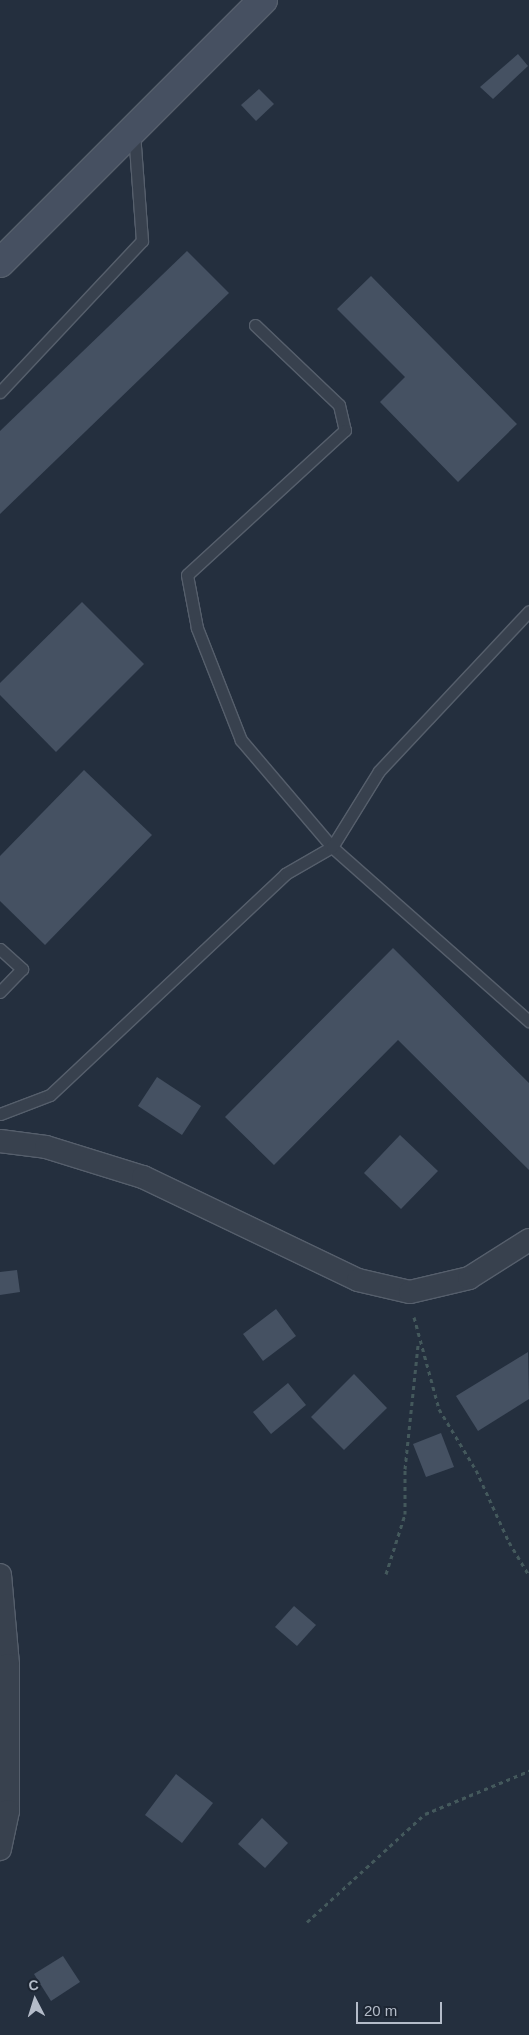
<!DOCTYPE html>
<html>
<head>
<meta charset="utf-8">
<style>
	body { margin:0 }
	#map { position:relative; width:529px; height:2035px; overflow:hidden; background:#242f3e; font-family:Arial,sans-serif }
	div>[style] { position:absolute }
	.building>* { inset:0; background:#455162 }
	.path>* { height:3px; margin-top:-1.5px; transform-origin:0; background:repeating-linear-gradient(90deg,#44595c 0 4px,transparent 0 8px) }
	.roads { filter:drop-shadow(1px 0 #565f6c) drop-shadow(-1px 0 #565f6c) drop-shadow(0 1px #565f6c) drop-shadow(0 -1px #565f6c) }
	.service>* { height:11px; margin:-5.5px; padding:0 5.5px; transform-origin:5.5px; border-radius:5.5px; background:#38414e }
	.minor>* { height:22px; margin:-11px; padding:0 11px; transform-origin:11px; border-radius:11px; background:#38414e }
	.secondary>* { height:28px; margin:-14px; padding:0 14px; transform-origin:14px; border-radius:14px; background:#465061 }
	span { translate:-50% -50%; white-space:nowrap; text-align:center; line-height:1.15; -webkit-text-stroke:4px #1d2633; paint-order:stroke }
	.north { position:absolute; left:10px; top:1975px; width:50px; height:50px; -webkit-text-stroke:4px #1d2633; paint-order:stroke; rotate:355deg; font-size:14px; font-weight:700; line-height:20px; text-align:center; color:#b4bcc9 }
	.north::after { content:''; display:block; margin:auto; width:18px; height:22px; background:#b4bcc9; clip-path:polygon(50% 0,100% 100%,50% 72%,0 100%) }
	.scale { position:absolute; left:356px; top:2002px; width:86px; height:22px; box-sizing:border-box; border:2px solid #b4bcc9; border-top:0; padding-left:6px; font-size:15px; line-height:18px; white-space:nowrap; color:#b4bcc9; -webkit-text-stroke:4px #1d2633; paint-order:stroke }
</style>
</head>
<body>
<div id="map">
	<div class="building">
		<i style="clip-path:polygon(518px 54px,528px 66px,493px 99px,480px 87px)"></i>
		<i style="clip-path:polygon(259px 89px,274px 104px,256px 121px,241px 105px)"></i>
		<i style="clip-path:polygon(187px 251px,229px 293px,0 514px,0 431px)"></i>
		<i style="clip-path:polygon(371px 276px,517px 424px,458px 482px,380px 402px,405px 377px,337px 309px)"></i>
		<i style="clip-path:polygon(82px 602px,144px 664px,56px 752px,0 695px,0 683px)"></i>
		<i style="clip-path:polygon(84px 770px,152px 835px,45px 945px,0 901px,0 856px)"></i>
		<i style="clip-path:polygon(393px 948px,529px 1083px,529px 1170px,398px 1040px,274px 1165px,225px 1117px)"></i>
		<i style="clip-path:polygon(157px 1077px,201px 1106px,182px 1135px,138px 1106px)"></i>
		<i style="clip-path:polygon(400px 1135px,438px 1171px,401px 1209px,364px 1173px)"></i>
		<i style="clip-path:polygon(17px 1270px,20px 1292px,0 1295px,0 1272px)"></i>
		<i style="clip-path:polygon(276px 1309px,296px 1336px,263px 1361px,243px 1334px)"></i>
		<i style="clip-path:polygon(528px 1352px,529px 1399px,478px 1431px,456px 1396px)"></i>
		<i style="clip-path:polygon(354px 1374px,387px 1408px,344px 1450px,311px 1417px)"></i>
		<i style="clip-path:polygon(288px 1383px,306px 1405px,271px 1434px,253px 1412px)"></i>
		<i style="clip-path:polygon(441px 1433px,454px 1467px,426px 1477px,413px 1444px)"></i>
		<i style="clip-path:polygon(294px 1606px,316px 1625px,297px 1646px,275px 1627px)"></i>
		<i style="clip-path:polygon(176px 1774px,213px 1803px,182px 1843px,145px 1815px)"></i>
		<i style="clip-path:polygon(262px 1818px,288px 1843px,265px 1868px,238px 1844px)"></i>
		<i style="clip-path:polygon(63px 1956px,80px 1982px,51px 2001px,34px 1974px)"></i>
	</div>
	<div class="path">
		<i style="left:414px;top:1317px;width:95px;rotate:74.8deg"></i>
		<i style="left:439px;top:1409px;width:71px;rotate:58.8deg"></i>
		<i style="left:476px;top:1470px;width:79px;rotate:65.4deg"></i>
		<i style="left:509px;top:1542px;width:39px;rotate:59deg"></i>
		<i style="left:386px;top:1574px;width:63px;rotate:-72.4deg"></i>
		<i style="left:405px;top:1514px;width:45px;rotate:-90deg"></i>
		<i style="left:405px;top:1469px;width:125px;rotate:-84deg"></i>
		<i style="left:307px;top:1922px;width:160px;rotate:-42.5deg"></i>
		<i style="left:425px;top:1814px;width:113px;rotate:-22.5deg"></i>
	</div>
	<div class="roads">
		<div class="service">
			<i style="left:255px;top:325px;width:116px;rotate:43.6deg"></i>
			<i style="left:339px;top:405px;width:26px;rotate:77deg"></i>
			<i style="left:345px;top:430px;width:214px;rotate:137.5deg"></i>
			<i style="left:187px;top:575px;width:54px;rotate:79.3deg"></i>
			<i style="left:197px;top:628px;width:120px;rotate:68.6deg"></i>
			<i style="left:241px;top:740px;width:140px;rotate:49.6deg"></i>
			<i style="left:332px;top:847px;width:263px;rotate:41.5deg"></i>
			<i style="left:0;top:392px;width:207px;rotate:-46.8deg"></i>
			<i style="left:142px;top:241px;width:108px;rotate:-94.2deg"></i>
			<i style="left:0;top:949px;width:30px;rotate:42deg"></i>
			<i style="left:22px;top:969px;width:32px;rotate:134deg"></i>
			<i style="left:0;top:1114px;width:53px;rotate:-20.8deg"></i>
			<i style="left:50px;top:1095px;width:323px;rotate:-43.2deg"></i>
			<i style="left:285px;top:874px;width:54px;rotate:-29.9deg"></i>
			<i style="left:332px;top:847px;width:89px;rotate:-58.3deg"></i>
			<i style="left:379px;top:771px;width:219px;rotate:-46.8deg"></i>
		</div>
		<div class="minor">
			<i style="left:0;top:1141px;width:46px;rotate:7.4deg"></i>
			<i style="left:46px;top:1147px;width:102px;rotate:17.2deg"></i>
			<i style="left:143px;top:1177px;width:238px;rotate:25.6deg"></i>
			<i style="left:358px;top:1280px;width:53px;rotate:13deg"></i>
			<i style="left:410px;top:1292px;width:61px;rotate:-13.3deg"></i>
			<i style="left:469px;top:1278px;width:71px;rotate:-32.3deg"></i>
			<i style="left:0;top:1575px;width:90px;rotate:84.9deg"></i>
			<i style="left:8px;top:1665px;width:146px;rotate:90deg"></i>
			<i style="left:8px;top:1811px;width:39px;rotate:102deg"></i>
		</div>
		<div class="secondary">
			<i style="left:0;top:263px;width:372px;rotate:-45deg"></i>
		</div>
	</div>
	<div class="north">С</div>
	<div class="scale">20 m</div>
</div>
</body>
</html>
